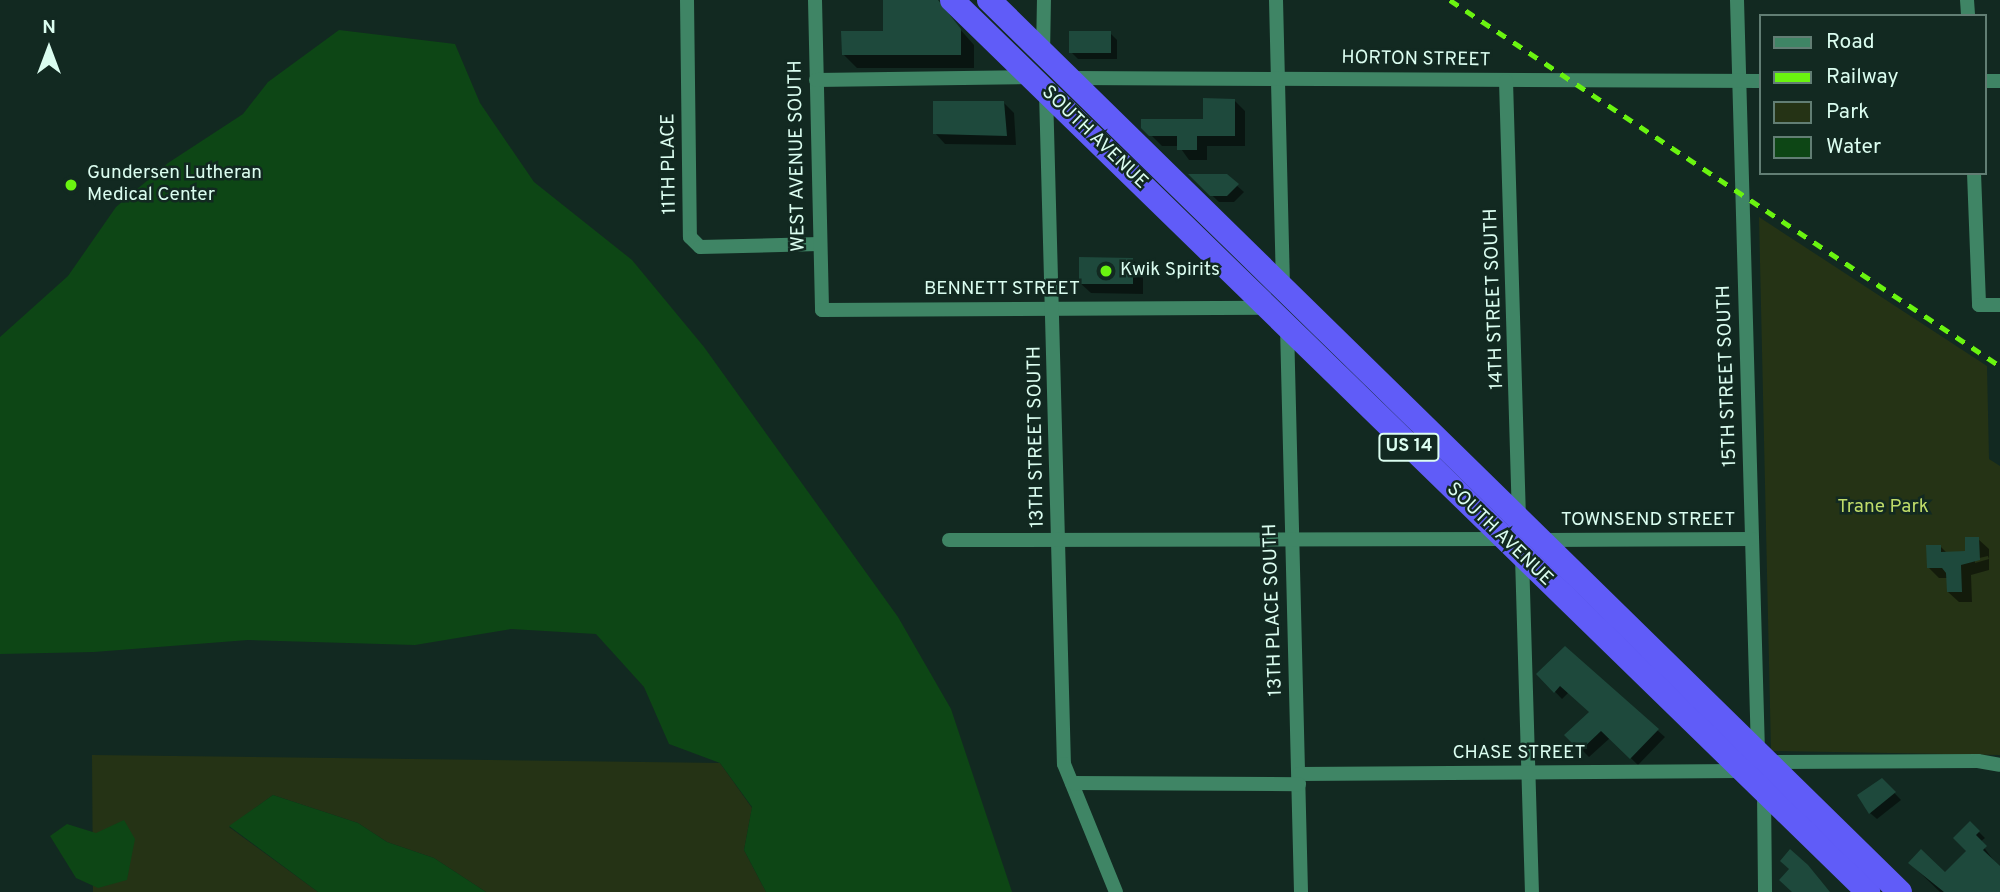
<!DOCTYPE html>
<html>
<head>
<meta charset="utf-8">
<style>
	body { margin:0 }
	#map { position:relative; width:2000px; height:892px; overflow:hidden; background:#122921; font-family:Overpass,sans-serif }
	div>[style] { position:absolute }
	.green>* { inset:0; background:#253315 }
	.water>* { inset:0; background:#0d4615 }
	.shadow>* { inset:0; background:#0007 }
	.building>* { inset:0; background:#1e493c }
	.street>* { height:14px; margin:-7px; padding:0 7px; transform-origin:7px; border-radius:7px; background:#3f8565 }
	.highway>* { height:24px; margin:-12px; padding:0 12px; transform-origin:12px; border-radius:12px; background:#605cf8 }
	.rail>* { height:4.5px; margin-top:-2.25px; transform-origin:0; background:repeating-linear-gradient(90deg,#6af410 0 10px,transparent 0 19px) }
	.dots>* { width:19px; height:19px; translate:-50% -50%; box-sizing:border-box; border:4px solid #122921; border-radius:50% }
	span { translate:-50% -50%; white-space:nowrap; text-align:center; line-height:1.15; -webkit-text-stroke:5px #122921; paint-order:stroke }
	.shield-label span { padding:2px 5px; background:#122921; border:2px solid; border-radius:5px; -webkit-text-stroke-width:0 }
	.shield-label { font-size:18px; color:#dbfdf0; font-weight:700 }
	.street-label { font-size:19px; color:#dbfdf0 }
	.poi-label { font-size:19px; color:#dbfdf0 }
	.left { translate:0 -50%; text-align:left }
	.park-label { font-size:19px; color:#bedb69 }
	.legend { position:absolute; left:1759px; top:14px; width:228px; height:161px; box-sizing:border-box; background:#122921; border:2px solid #627e74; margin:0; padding:9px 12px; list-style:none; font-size:21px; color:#dbfdf0 }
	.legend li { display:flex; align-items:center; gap:14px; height:35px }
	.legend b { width:35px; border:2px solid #627e74 }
	.north { position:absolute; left:14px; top:14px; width:70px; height:70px; -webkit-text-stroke:5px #122921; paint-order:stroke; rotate:0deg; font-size:19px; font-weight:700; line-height:28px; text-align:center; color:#dbfdf0 }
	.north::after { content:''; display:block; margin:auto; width:24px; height:32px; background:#dbfdf0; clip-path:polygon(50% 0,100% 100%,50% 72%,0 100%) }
</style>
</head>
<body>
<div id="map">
	<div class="green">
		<i style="clip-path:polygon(1759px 217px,1987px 366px,1989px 459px,2000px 466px,2000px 755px,1771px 751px)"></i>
		<i style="clip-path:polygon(92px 755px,720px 763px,752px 808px,744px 850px,766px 892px,486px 892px,434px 858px,387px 842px,358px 823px,273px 795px,229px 827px,318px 892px,93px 892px)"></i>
	</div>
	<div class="water">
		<i style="clip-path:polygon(339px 30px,455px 44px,480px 103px,534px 182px,632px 260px,704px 347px,898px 617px,951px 709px,1012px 892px,766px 892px,744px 850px,752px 807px,720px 763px,669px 744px,644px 687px,596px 634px,511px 629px,415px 645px,248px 640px,94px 652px,0 654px,0 337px,68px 276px,116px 207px,168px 163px,243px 114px,268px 82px)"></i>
		<i style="clip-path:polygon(273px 795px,358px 823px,387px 842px,434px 858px,486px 892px,318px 892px,229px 826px)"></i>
		<i style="clip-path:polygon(124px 820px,135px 839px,127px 880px,98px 888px,76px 878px,50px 836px,67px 824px,96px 833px)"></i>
	</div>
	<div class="shadow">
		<i style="clip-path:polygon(885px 0,934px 0,974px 45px,974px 68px,857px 68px,843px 54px,885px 33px)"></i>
		<i style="clip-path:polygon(1110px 33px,1117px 40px,1117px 59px,1078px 59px,1071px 52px)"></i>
		<i style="clip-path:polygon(1234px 100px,1245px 111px,1245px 146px,1207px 146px,1207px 160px,1189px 160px,1179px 146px,1162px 146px,1143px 127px,1204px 121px)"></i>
		<i style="clip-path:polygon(1004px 103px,1014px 113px,1016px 145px,945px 144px,935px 133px)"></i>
		<i style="clip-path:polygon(1192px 176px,1226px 176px,1244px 192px,1234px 202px,1219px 202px)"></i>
		<i style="clip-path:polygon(1133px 260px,1143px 270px,1143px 294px,1091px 293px,1080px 283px)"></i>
		<i style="clip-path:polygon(evenodd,1978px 539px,1989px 549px,1989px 570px,1971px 575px,1972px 602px,1959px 602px,1948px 592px,1948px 578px,1939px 578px,1929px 568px,1940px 546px,1947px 553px,1967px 553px,1978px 539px,1988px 556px,1989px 559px,1975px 563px,1975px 559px,1988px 556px)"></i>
		<i style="clip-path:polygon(1538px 674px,1657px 730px,1665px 737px,1638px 765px,1610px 738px,1589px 757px,1567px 735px,1591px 712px,1569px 692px,1562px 699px)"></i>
		<i style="clip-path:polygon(1882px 780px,1901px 800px,1877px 819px,1870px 813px)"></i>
		<i style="clip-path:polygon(1970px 823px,1985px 838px,1980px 842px,2000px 869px,2000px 892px,1940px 892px,1910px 863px,1945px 874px,1969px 851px)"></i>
	</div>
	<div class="building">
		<i style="clip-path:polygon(883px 0,938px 0,961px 29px,961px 55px,842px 55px,841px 31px,883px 31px)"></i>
		<i style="clip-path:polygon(1069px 31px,1111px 31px,1111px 53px,1069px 53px)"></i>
		<i style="clip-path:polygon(1203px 98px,1235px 99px,1235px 136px,1197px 136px,1197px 150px,1177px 150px,1177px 136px,1149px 136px,1141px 128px,1141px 119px,1203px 119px)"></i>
		<i style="clip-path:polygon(933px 101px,1004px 101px,1007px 136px,933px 134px)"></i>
		<i style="clip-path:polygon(1188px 174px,1227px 174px,1239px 184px,1227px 196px,1210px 196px)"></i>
		<i style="clip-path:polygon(1079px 257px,1133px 258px,1133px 284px,1079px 284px)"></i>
		<i style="clip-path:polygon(1965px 537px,1979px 537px,1980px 560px,1961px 565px,1962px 592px,1947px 592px,1946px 573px,1942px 568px,1927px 568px,1926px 545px,1941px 545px,1941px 552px,1965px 551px)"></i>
		<i style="clip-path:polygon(1565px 646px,1659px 729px,1630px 759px,1601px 731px,1580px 751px,1564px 735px,1589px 712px,1560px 686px,1554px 693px,1536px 674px)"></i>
		<i style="clip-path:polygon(1882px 778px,1896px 792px,1869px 814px,1857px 795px)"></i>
		<i style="clip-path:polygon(1970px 821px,1980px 831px,1976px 835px,1987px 846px,1983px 850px,2000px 866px,2000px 892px,1944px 892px,1908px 863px,1921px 849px,1945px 872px,1966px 851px,1953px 838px)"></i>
		<i style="clip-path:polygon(1790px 849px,1808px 865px,1830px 892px,1792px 892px,1779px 880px,1789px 869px,1780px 861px)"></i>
	</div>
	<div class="street">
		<i style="left:687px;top:0;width:237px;rotate:89.3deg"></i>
		<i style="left:690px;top:237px;width:14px;rotate:45deg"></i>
		<i style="left:700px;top:247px;width:119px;rotate:-1.4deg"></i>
		<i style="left:815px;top:0;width:310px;rotate:88.7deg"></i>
		<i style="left:822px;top:310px;width:445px;rotate:-0.3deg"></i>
		<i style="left:1276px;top:0;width:289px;rotate:88.6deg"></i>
		<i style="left:1737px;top:0;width:752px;rotate:88.4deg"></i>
		<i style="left:1967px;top:0;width:16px;rotate:86deg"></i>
		<i style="left:1043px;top:55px;width:55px;rotate:-89deg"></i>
		<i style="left:1071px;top:78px;width:689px;rotate:0.25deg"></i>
		<i style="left:816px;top:80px;width:215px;rotate:-0.8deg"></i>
		<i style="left:1506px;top:81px;width:436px;rotate:88.3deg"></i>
		<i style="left:1984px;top:81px;width:16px"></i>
		<i style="left:1046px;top:92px;width:672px;rotate:88.47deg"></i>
		<i style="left:1064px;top:764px;width:138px;rotate:67.9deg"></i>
		<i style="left:1974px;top:173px;width:132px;rotate:87.8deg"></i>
		<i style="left:1979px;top:305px;width:21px"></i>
		<i style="left:1287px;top:327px;width:565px;rotate:88.58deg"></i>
		<i style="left:949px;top:540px;width:554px;rotate:-0.1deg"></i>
		<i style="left:1544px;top:540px;width:208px;rotate:-0.3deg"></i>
		<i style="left:1522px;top:557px;width:335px;rotate:88.3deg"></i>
		<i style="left:1769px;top:762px;width:209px;rotate:-0.3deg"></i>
		<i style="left:1978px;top:761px;width:22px;rotate:10deg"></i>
		<i style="left:1299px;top:774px;width:441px;rotate:-0.4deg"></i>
		<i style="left:1072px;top:783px;width:227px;rotate:0.3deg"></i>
		<i style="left:1764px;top:793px;width:99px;rotate:89.4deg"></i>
	</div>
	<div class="highway">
		<i style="left:952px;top:0;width:1279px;rotate:44.24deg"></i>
		<i style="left:989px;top:0;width:1275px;rotate:44.4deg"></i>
	</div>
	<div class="rail">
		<i style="left:1450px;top:0;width:661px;rotate:33.64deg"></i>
	</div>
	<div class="dots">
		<i style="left:71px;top:185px;background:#6af410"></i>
		<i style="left:1106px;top:271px;background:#6af410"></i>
	</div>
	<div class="shield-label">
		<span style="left:1409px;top:447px">US 14</span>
	</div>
	<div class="street-label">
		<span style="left:1416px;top:60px;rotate:1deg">HORTON STREET</span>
		<span style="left:1094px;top:138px;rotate:44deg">SOUTH AVENUE</span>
		<span style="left:798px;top:156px;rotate:-91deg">WEST AVENUE SOUTH</span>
		<span style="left:670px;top:164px;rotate:-91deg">11TH PLACE</span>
		<span style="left:1002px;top:290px">BENNETT STREET</span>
		<span style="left:1495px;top:299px;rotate:-92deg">14TH STREET SOUTH</span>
		<span style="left:1728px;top:376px;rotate:-92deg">15TH STREET SOUTH</span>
		<span style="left:1037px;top:437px;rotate:-91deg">13TH STREET SOUTH</span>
		<span style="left:1648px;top:521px">TOWNSEND STREET</span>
		<span style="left:1499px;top:535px;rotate:44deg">SOUTH AVENUE</span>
		<span style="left:1274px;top:610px;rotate:-92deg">13TH PLACE SOUTH</span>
		<span style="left:1519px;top:754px">CHASE STREET</span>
	</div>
	<div class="poi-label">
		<span class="left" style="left:87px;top:185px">Gundersen Lutheran<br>Medical Center</span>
		<span class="left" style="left:1120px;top:271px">Kwik Spirits</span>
	</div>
	<div class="park-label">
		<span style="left:1883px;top:508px">Trane Park</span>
	</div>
	<ul class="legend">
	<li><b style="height:9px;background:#3f8565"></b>Road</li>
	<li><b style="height:9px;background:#6af410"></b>Railway</li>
	<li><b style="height:19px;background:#253315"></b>Park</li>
	<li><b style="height:19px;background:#0d4615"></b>Water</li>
	</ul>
	<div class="north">N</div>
</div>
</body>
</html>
